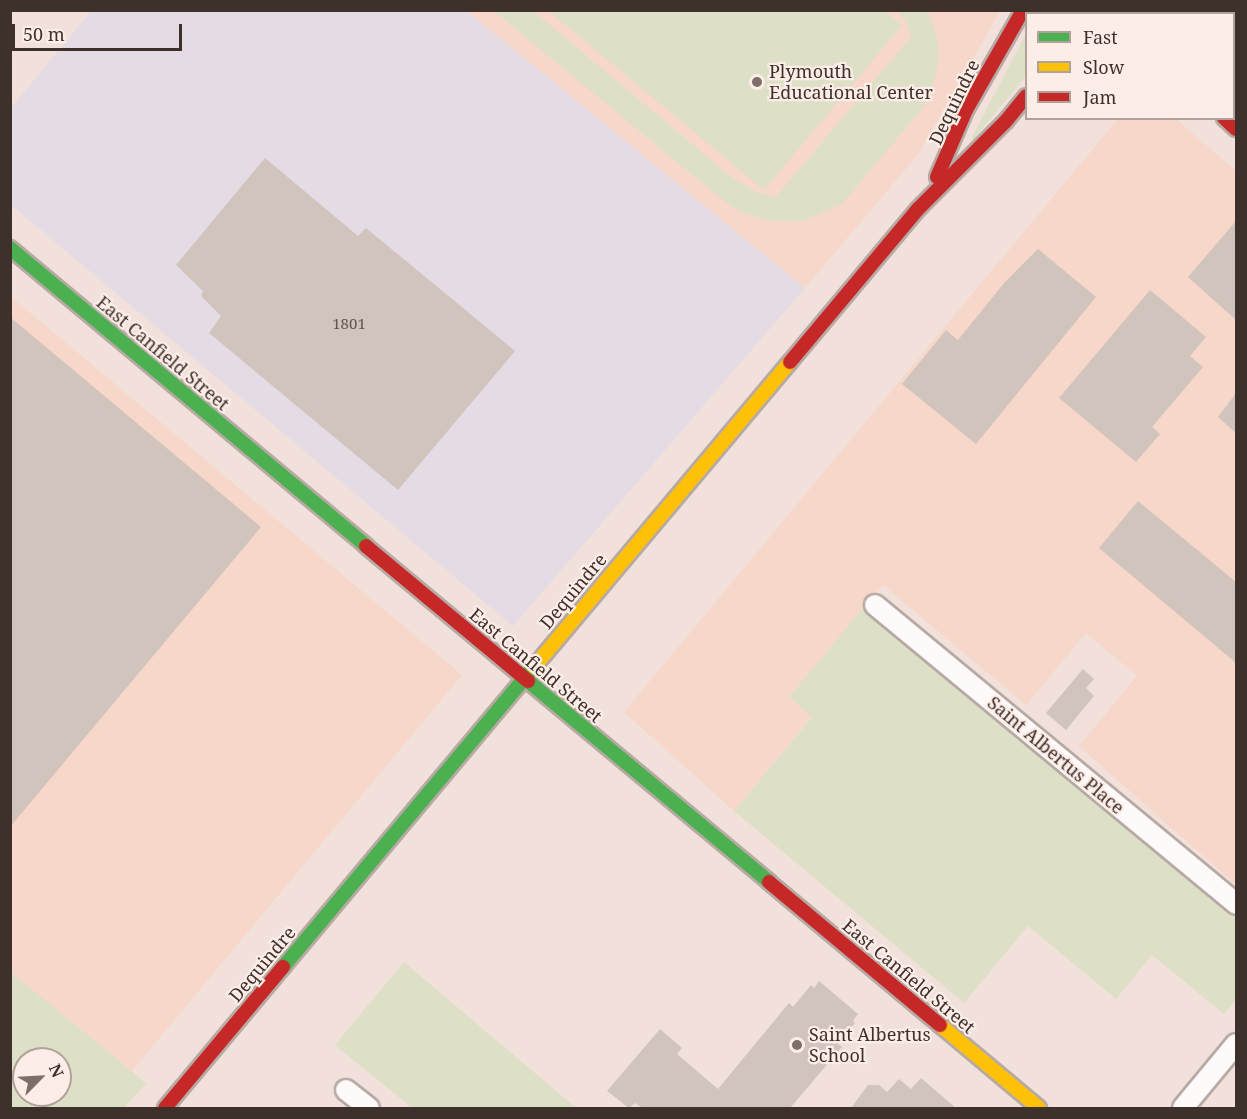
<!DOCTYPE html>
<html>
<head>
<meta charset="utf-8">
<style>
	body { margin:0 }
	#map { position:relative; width:1247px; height:1119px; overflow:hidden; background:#f1e1da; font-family:"Noto Serif",serif }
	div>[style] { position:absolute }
	.commercial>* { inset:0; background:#e5dbe4 }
	.built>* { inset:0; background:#f6d7c9 }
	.green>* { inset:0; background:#dddfc7 }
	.building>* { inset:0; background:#d0c4bc }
	.roads { filter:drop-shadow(2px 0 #b7a9a4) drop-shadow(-2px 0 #b7a9a4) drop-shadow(0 2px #b7a9a4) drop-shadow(0 -2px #b7a9a4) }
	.street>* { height:20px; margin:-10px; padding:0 10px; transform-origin:10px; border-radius:10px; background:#fdfaf9 }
	.fast>* { height:14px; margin:-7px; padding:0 7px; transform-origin:7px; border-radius:7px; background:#4caf50 }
	.slow>* { height:14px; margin:-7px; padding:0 7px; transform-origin:7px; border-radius:7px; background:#ffc107 }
	.jam>* { height:14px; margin:-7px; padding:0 7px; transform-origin:7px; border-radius:7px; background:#c62828 }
	.dots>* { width:16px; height:16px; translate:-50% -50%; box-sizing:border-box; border:3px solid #fdede7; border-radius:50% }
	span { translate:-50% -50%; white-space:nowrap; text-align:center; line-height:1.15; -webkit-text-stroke:4.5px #fdede7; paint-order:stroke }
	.number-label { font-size:15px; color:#62554e }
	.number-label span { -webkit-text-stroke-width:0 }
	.poi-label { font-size:18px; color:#3e302a }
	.left { translate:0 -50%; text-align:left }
	.street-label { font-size:18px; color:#3e302a }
	.frame { position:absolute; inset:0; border:12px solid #3e302a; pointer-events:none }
	.legend { position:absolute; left:1025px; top:12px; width:210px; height:108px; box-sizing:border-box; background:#fdede7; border:2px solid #b1a19b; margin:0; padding:8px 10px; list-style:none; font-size:18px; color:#3e302a }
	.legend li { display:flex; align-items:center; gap:12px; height:30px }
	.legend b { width:30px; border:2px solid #b1a19b }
	.north { position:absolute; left:12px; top:1047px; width:60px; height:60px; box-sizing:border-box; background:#fdede7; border:2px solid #b1a19b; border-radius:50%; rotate:66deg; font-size:16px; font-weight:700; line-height:24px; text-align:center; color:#3e302a }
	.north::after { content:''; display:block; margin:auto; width:21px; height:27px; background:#7d6e68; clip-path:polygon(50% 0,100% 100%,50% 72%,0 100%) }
	.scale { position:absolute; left:12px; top:24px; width:170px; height:27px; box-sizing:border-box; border:3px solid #3e302a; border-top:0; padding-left:8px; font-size:18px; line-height:21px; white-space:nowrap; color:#3e302a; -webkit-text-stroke:4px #fdede7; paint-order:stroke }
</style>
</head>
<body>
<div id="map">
	<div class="commercial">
		<i style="clip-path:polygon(91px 11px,467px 11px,805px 288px,513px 626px,11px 205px,11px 108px)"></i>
	</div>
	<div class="built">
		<i style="clip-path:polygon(467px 11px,1000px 11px,919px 153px,805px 288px)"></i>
		<i style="clip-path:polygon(1118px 119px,1176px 119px,1236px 171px,1236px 885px,1079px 746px,1137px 676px,1086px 633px,1026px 705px,883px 585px,789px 697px,812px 716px,734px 811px,624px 712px)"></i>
		<i style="clip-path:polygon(evenodd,10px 296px,462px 675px,132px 1071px,146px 1083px,124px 1108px,11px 1108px,10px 296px,24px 1059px,60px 1059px,60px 1095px,24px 1095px,24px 1059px)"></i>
	</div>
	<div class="green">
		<i style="clip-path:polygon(494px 11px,533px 11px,735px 180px,760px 193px,776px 197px,911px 37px,906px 20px,898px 11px,928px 11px,938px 40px,938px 65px,932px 90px,922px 109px,842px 204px,804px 221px,771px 221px,746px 214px,729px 205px)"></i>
		<i style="clip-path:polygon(885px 11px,902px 25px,764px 190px,549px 11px)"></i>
		<i style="clip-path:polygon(1026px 34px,1026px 76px,973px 140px,972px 137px)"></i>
		<i style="clip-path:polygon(863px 608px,1236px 919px,1236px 999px,1224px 1014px,1152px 955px,1116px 999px,1028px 926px,964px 1003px,734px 811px,812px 717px,789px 697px)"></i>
		<i style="clip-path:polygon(404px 962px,576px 1108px,412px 1108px,335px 1045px)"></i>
		<i style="clip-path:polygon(evenodd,11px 972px,146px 1083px,124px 1108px,11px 1108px,11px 972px,24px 1059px,60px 1059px,60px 1095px,24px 1095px,24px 1059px)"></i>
	</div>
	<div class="building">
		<i style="clip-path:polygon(1209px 10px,1236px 10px,1236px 81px,1234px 78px,1234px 14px,1206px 14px)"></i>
		<i style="clip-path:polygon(265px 158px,358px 236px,366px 228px,515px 351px,398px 490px,209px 333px,221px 316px,201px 296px,203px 291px,176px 265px)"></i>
		<i style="clip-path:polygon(1236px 221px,1236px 320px,1188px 277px)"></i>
		<i style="clip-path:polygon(1038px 249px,1096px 297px,976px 444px,902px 384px,946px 330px,958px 340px,1005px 282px)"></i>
		<i style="clip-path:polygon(1150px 290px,1206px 337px,1190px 356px,1203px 367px,1152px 427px,1160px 434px,1136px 462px,1059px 398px)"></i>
		<i style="clip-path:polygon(10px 317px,261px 527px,10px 827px)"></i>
		<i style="clip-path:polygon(1236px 393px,1236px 433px,1218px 417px)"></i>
		<i style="clip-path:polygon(1138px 501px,1236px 582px,1236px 663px,1099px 548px)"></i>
		<i style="clip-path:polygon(1083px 669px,1094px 679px,1086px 688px,1094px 696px,1066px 730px,1046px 713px)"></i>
		<i style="clip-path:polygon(819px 981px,858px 1014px,853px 1021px,855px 1023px,838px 1044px,842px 1047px,790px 1108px,642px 1108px,635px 1103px,629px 1108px,607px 1091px,660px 1029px,682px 1048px,677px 1054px,718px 1089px,789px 1003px,793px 1007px,811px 985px,814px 988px)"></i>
		<i style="clip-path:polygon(921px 1078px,956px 1108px,851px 1108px,868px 1085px,879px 1085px,887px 1092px,899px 1079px,911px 1089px)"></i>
	</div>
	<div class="roads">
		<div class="street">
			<i style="left:875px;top:605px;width:469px;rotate:39.6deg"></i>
			<i style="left:346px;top:1090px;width:29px;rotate:38deg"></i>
			<i style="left:1183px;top:1108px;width:83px;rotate:-50.4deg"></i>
		</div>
		<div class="fast">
			<i style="left:1094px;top:14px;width:4px;rotate:-63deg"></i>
			<i style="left:10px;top:248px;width:464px;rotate:39.9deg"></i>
			<i style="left:528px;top:681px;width:314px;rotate:39.8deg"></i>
			<i style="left:283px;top:967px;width:391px;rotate:-50.1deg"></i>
		</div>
		<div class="slow">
			<i style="left:1116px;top:10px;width:4px;rotate:63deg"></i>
			<i style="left:534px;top:667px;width:398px;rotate:-50deg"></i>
			<i style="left:940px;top:1025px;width:129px;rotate:40deg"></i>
		</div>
		<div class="jam">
			<i style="left:1224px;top:118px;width:16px;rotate:43deg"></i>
			<i style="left:937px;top:177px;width:73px;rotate:-66.6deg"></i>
			<i style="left:966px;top:110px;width:115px;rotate:-60.3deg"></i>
			<i style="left:790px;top:362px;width:199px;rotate:-50.1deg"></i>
			<i style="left:918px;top:209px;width:124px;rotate:-45deg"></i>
			<i style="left:1006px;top:121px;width:32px;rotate:-51deg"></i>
			<i style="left:366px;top:546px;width:211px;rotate:39.8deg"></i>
			<i style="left:769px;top:882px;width:223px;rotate:39.9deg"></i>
			<i style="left:165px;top:1108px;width:184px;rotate:-50.1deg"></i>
		</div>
	</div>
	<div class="dots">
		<i style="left:757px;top:82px;background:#7d6e68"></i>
		<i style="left:797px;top:1045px;background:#7d6e68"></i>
	</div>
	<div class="number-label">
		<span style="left:349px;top:324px">1801</span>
	</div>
	<div class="poi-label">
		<span class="left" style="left:769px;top:82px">Plymouth<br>Educational Center</span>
		<span class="left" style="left:809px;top:1045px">Saint Albertus<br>School</span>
	</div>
	<div class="street-label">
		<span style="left:954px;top:102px;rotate:-64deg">Dequindre</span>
		<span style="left:163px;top:353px;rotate:40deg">East Canfield Street</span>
		<span style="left:573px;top:591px;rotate:-50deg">Dequindre</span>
		<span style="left:536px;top:665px;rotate:40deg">East Canfield Street</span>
		<span style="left:1056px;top:755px;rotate:40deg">Saint Albertus Place</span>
		<span style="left:262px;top:964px;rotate:-50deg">Dequindre</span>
		<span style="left:909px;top:976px;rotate:40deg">East Canfield Street</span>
	</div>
	<div class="frame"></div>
	<ul class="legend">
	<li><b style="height:8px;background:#4caf50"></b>Fast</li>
	<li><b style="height:8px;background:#ffc107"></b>Slow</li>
	<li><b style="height:8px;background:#c62828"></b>Jam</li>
	</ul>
	<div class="north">N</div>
	<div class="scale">50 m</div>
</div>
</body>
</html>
